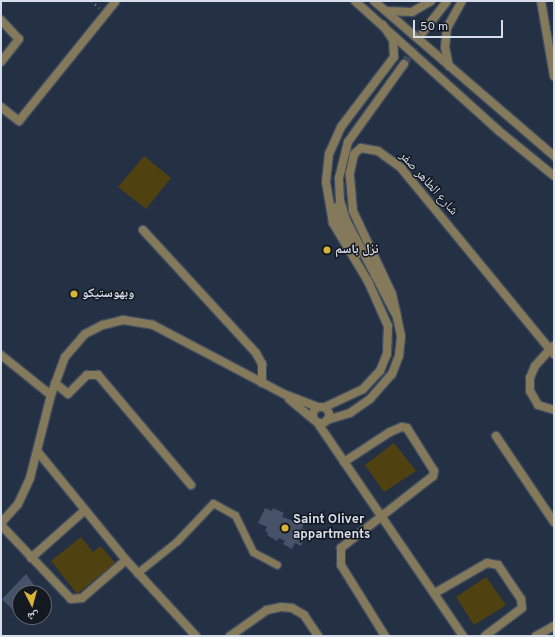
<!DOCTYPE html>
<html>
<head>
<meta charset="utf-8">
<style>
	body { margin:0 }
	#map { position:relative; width:555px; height:637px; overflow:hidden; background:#243144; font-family:Overpass,"Noto Naskh Arabic",sans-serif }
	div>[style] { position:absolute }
	.green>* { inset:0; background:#504111 }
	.building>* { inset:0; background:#455267 }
	.tertiary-tunnel>* { height:8px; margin-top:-4px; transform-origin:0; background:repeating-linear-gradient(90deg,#3f4b5d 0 8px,transparent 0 12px) }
	.path>* { height:2px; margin-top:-1px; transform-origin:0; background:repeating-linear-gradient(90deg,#6e7989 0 2px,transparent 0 5px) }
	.roads { filter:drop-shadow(1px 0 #404d5f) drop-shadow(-1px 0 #404d5f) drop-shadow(0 1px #404d5f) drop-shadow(0 -1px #404d5f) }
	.service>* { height:7px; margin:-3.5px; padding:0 3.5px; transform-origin:3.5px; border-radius:3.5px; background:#84795a }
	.minor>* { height:8px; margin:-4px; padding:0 4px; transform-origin:4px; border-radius:4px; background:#84795a }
	.tertiary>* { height:8px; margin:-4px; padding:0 4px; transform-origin:4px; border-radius:4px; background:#84795a }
	.tertiary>.ring { margin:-4px; padding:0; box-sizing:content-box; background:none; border:8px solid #84795a; border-radius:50% }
	.dots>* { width:11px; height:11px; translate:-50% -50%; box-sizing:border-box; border:2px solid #131821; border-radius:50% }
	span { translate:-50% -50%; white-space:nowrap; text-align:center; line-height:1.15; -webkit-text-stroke:3px #131821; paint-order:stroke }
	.street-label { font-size:13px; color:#d6deeb }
	.poi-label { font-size:13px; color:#d6deeb; font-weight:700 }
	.left { translate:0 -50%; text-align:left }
	.frame { position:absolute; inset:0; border:2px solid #d6deeb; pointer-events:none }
	.north { position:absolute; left:12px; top:585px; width:40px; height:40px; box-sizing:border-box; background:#131821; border:1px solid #616772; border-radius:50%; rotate:174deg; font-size:11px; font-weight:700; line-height:16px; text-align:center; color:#d6deeb }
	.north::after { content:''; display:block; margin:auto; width:14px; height:18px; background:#d9b334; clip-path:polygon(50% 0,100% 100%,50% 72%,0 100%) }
	.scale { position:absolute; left:413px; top:20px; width:90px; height:18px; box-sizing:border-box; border:2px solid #d6deeb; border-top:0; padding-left:5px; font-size:12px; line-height:14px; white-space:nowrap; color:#d6deeb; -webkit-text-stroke:3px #131821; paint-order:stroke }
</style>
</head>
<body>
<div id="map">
	<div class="green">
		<i style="clip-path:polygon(144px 156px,171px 178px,146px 209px,118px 187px)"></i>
		<i style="clip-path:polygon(394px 443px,416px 471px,384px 492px,365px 465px)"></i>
		<i style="clip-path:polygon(81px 537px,93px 552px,101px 546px,115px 563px,77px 594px,51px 561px)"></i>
		<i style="clip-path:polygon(486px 577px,506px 605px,474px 625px,456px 597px)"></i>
	</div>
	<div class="building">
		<i style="clip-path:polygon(265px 508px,272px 511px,273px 508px,284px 513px,282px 517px,304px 524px,302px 528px,308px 531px,301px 546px,295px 543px,292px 549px,283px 544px,285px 541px,279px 538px,277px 541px,267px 535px,268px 533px,265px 531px,267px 527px,258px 523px)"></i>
		<i style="clip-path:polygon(26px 574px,40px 593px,20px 593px,20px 611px,17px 614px,2px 599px)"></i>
	</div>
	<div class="tertiary-tunnel">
		<i style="left:404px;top:64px;width:35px;rotate:-59deg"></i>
	</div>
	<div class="path">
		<i style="left:91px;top:1px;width:11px;rotate:41deg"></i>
	</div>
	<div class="roads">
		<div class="service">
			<i style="left:137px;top:573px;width:51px;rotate:-38.7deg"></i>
			<i style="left:177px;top:541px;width:52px;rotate:-46.5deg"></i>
			<i style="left:213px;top:503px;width:25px;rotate:29deg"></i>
			<i style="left:235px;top:515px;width:41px;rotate:64.1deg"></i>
			<i style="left:253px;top:552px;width:27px;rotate:28deg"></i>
		</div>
		<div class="minor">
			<i style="left:541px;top:1px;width:76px;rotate:80.2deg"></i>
			<i style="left:1px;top:20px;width:26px;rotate:47deg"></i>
			<i style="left:19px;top:39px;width:29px;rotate:128deg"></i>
			<i style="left:449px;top:66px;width:19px;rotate:-102deg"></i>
			<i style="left:445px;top:47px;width:19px;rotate:-84deg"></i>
			<i style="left:447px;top:28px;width:31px;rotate:-61deg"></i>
			<i style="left:1px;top:107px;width:23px;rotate:38deg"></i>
			<i style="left:19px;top:121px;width:153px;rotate:-51.1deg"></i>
			<i style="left:143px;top:230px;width:167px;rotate:47.4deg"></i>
			<i style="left:256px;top:353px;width:13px;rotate:61deg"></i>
			<i style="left:262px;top:364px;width:19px;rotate:90deg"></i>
			<i style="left:397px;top:316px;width:23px;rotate:-103deg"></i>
			<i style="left:392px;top:294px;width:92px;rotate:-115.2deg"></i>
			<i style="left:353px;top:211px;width:38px;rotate:-95deg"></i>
			<i style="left:350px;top:173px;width:19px;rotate:-78deg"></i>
			<i style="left:354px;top:154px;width:9px;rotate:-41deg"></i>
			<i style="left:361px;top:148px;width:17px;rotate:10deg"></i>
			<i style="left:378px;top:151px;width:29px;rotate:36deg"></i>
			<i style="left:401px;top:168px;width:241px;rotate:50.6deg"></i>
			<i style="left:553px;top:346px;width:27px;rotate:132deg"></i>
			<i style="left:535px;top:366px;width:13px;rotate:113deg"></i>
			<i style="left:530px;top:378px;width:13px;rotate:90deg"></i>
			<i style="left:530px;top:391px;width:16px;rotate:60deg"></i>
			<i style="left:538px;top:405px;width:17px;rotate:17deg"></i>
			<i style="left:1px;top:355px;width:64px;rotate:38.7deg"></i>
			<i style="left:55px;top:383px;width:17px;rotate:40deg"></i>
			<i style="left:68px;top:394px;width:27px;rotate:-45deg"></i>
			<i style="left:87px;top:375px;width:11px"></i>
			<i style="left:98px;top:375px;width:144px;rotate:49.8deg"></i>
			<i style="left:317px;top:422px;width:259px;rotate:55.7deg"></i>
			<i style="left:496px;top:436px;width:104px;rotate:56deg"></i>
			<i style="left:344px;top:462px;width:55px;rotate:-33.1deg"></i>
			<i style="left:390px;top:432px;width:13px;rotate:-23deg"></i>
			<i style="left:402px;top:427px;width:5px;rotate:11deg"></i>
			<i style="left:407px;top:428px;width:51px;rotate:57.9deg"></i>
			<i style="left:434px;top:471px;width:5px;rotate:101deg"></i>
			<i style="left:433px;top:476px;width:117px;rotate:142deg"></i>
			<i style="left:341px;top:548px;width:17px;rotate:90deg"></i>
			<i style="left:341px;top:565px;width:84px;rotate:58.2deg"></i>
			<i style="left:1px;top:525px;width:102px;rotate:46.6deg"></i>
			<i style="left:71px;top:599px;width:11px;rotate:-5deg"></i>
			<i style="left:82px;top:598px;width:58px;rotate:-40.8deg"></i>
			<i style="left:126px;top:560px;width:139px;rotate:-129.2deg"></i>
			<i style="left:31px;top:558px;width:72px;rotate:-41.6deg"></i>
			<i style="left:126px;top:560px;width:103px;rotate:47.4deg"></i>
			<i style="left:435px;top:593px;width:60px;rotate:-30deg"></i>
			<i style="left:487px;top:563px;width:11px;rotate:10deg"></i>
			<i style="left:498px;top:565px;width:41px;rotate:55.9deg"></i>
			<i style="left:521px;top:599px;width:9px;rotate:84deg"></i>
			<i style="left:522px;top:608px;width:46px;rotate:142.9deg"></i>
			<i style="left:230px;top:636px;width:45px;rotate:-35.1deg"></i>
			<i style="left:267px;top:610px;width:14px;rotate:-12deg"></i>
			<i style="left:281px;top:607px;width:11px;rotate:5deg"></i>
			<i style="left:292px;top:608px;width:14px;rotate:30deg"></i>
			<i style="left:304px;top:615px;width:25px;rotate:56deg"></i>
			<i style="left:536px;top:636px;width:21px;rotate:-29deg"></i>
		</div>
		<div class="tertiary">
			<i style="left:355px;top:1px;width:194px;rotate:42.1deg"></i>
			<i style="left:499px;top:131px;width:71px;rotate:39.3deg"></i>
			<i style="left:374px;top:1px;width:238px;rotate:40.7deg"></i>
			<i style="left:386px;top:11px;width:26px;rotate:2deg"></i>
			<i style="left:412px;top:12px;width:22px;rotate:-30deg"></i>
			<i style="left:423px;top:32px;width:39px;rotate:-52deg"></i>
			<i style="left:337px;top:207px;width:19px;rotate:78deg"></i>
			<i style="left:341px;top:226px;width:33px;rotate:63deg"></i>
			<i style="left:369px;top:283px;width:70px;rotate:-121deg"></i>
			<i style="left:333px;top:223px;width:42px;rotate:-99.7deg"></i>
			<i style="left:326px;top:182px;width:28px;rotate:-84deg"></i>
			<i style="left:329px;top:154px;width:30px;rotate:-66deg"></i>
			<i style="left:341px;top:127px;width:88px;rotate:-52.9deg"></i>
			<i style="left:394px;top:57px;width:17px;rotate:-93deg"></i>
			<i style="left:393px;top:40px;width:18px;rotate:-124deg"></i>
			<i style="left:289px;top:399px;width:33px;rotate:40deg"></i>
			<i class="ring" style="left:313px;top:407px;width:8px;height:8px"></i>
			<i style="left:325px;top:407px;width:42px;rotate:-25.3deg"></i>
			<i style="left:363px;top:389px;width:25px;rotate:-47deg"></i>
			<i style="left:380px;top:371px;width:18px;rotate:-68deg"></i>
			<i style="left:387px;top:354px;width:28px;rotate:-88deg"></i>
			<i style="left:388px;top:326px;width:51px;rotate:-114.1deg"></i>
			<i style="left:327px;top:420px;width:24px;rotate:-17deg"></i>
			<i style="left:350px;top:413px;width:24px;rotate:-35deg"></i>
			<i style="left:370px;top:399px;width:33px;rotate:-49deg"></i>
			<i style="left:392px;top:374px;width:19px;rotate:-69deg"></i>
			<i style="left:399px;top:356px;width:20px;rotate:-84deg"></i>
			<i style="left:401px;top:336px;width:19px;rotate:-102deg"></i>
			<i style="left:397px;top:317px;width:110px;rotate:-117.7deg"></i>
			<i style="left:346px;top:220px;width:21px;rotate:-107deg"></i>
			<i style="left:340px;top:200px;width:22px;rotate:-93deg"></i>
			<i style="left:339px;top:178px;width:37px;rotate:-76deg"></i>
			<i style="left:348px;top:142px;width:96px;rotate:-54.3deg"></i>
			<i style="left:1px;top:523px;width:25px;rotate:-48deg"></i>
			<i style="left:18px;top:504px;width:29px;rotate:-65deg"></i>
			<i style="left:30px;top:478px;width:86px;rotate:-75.8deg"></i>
			<i style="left:51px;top:395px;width:40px;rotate:-69.8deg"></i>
			<i style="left:65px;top:357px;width:30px;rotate:-49deg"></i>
			<i style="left:85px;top:334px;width:20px;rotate:-27deg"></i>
			<i style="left:103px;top:325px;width:21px;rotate:-14deg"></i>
			<i style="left:123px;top:320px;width:30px;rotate:9deg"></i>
			<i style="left:153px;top:325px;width:148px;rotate:27.8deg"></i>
			<i style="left:284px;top:394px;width:36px;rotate:21deg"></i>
		</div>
	</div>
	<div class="dots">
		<i style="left:327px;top:250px;background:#d9b334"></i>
		<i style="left:74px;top:294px;background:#d9b334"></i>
		<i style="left:285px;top:528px;background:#d9b334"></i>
	</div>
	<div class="street-label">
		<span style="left:428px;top:184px;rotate:48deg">شارع الطاهر صفر</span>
	</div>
	<div class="poi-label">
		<span class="left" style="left:335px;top:250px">نزل باسم</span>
		<span class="left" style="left:82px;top:294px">وبهوستيكو</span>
		<span class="left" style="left:293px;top:528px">Saint Oliver<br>appartments</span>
	</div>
	<div class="frame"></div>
	<div class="north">ش</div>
	<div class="scale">50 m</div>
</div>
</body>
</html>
